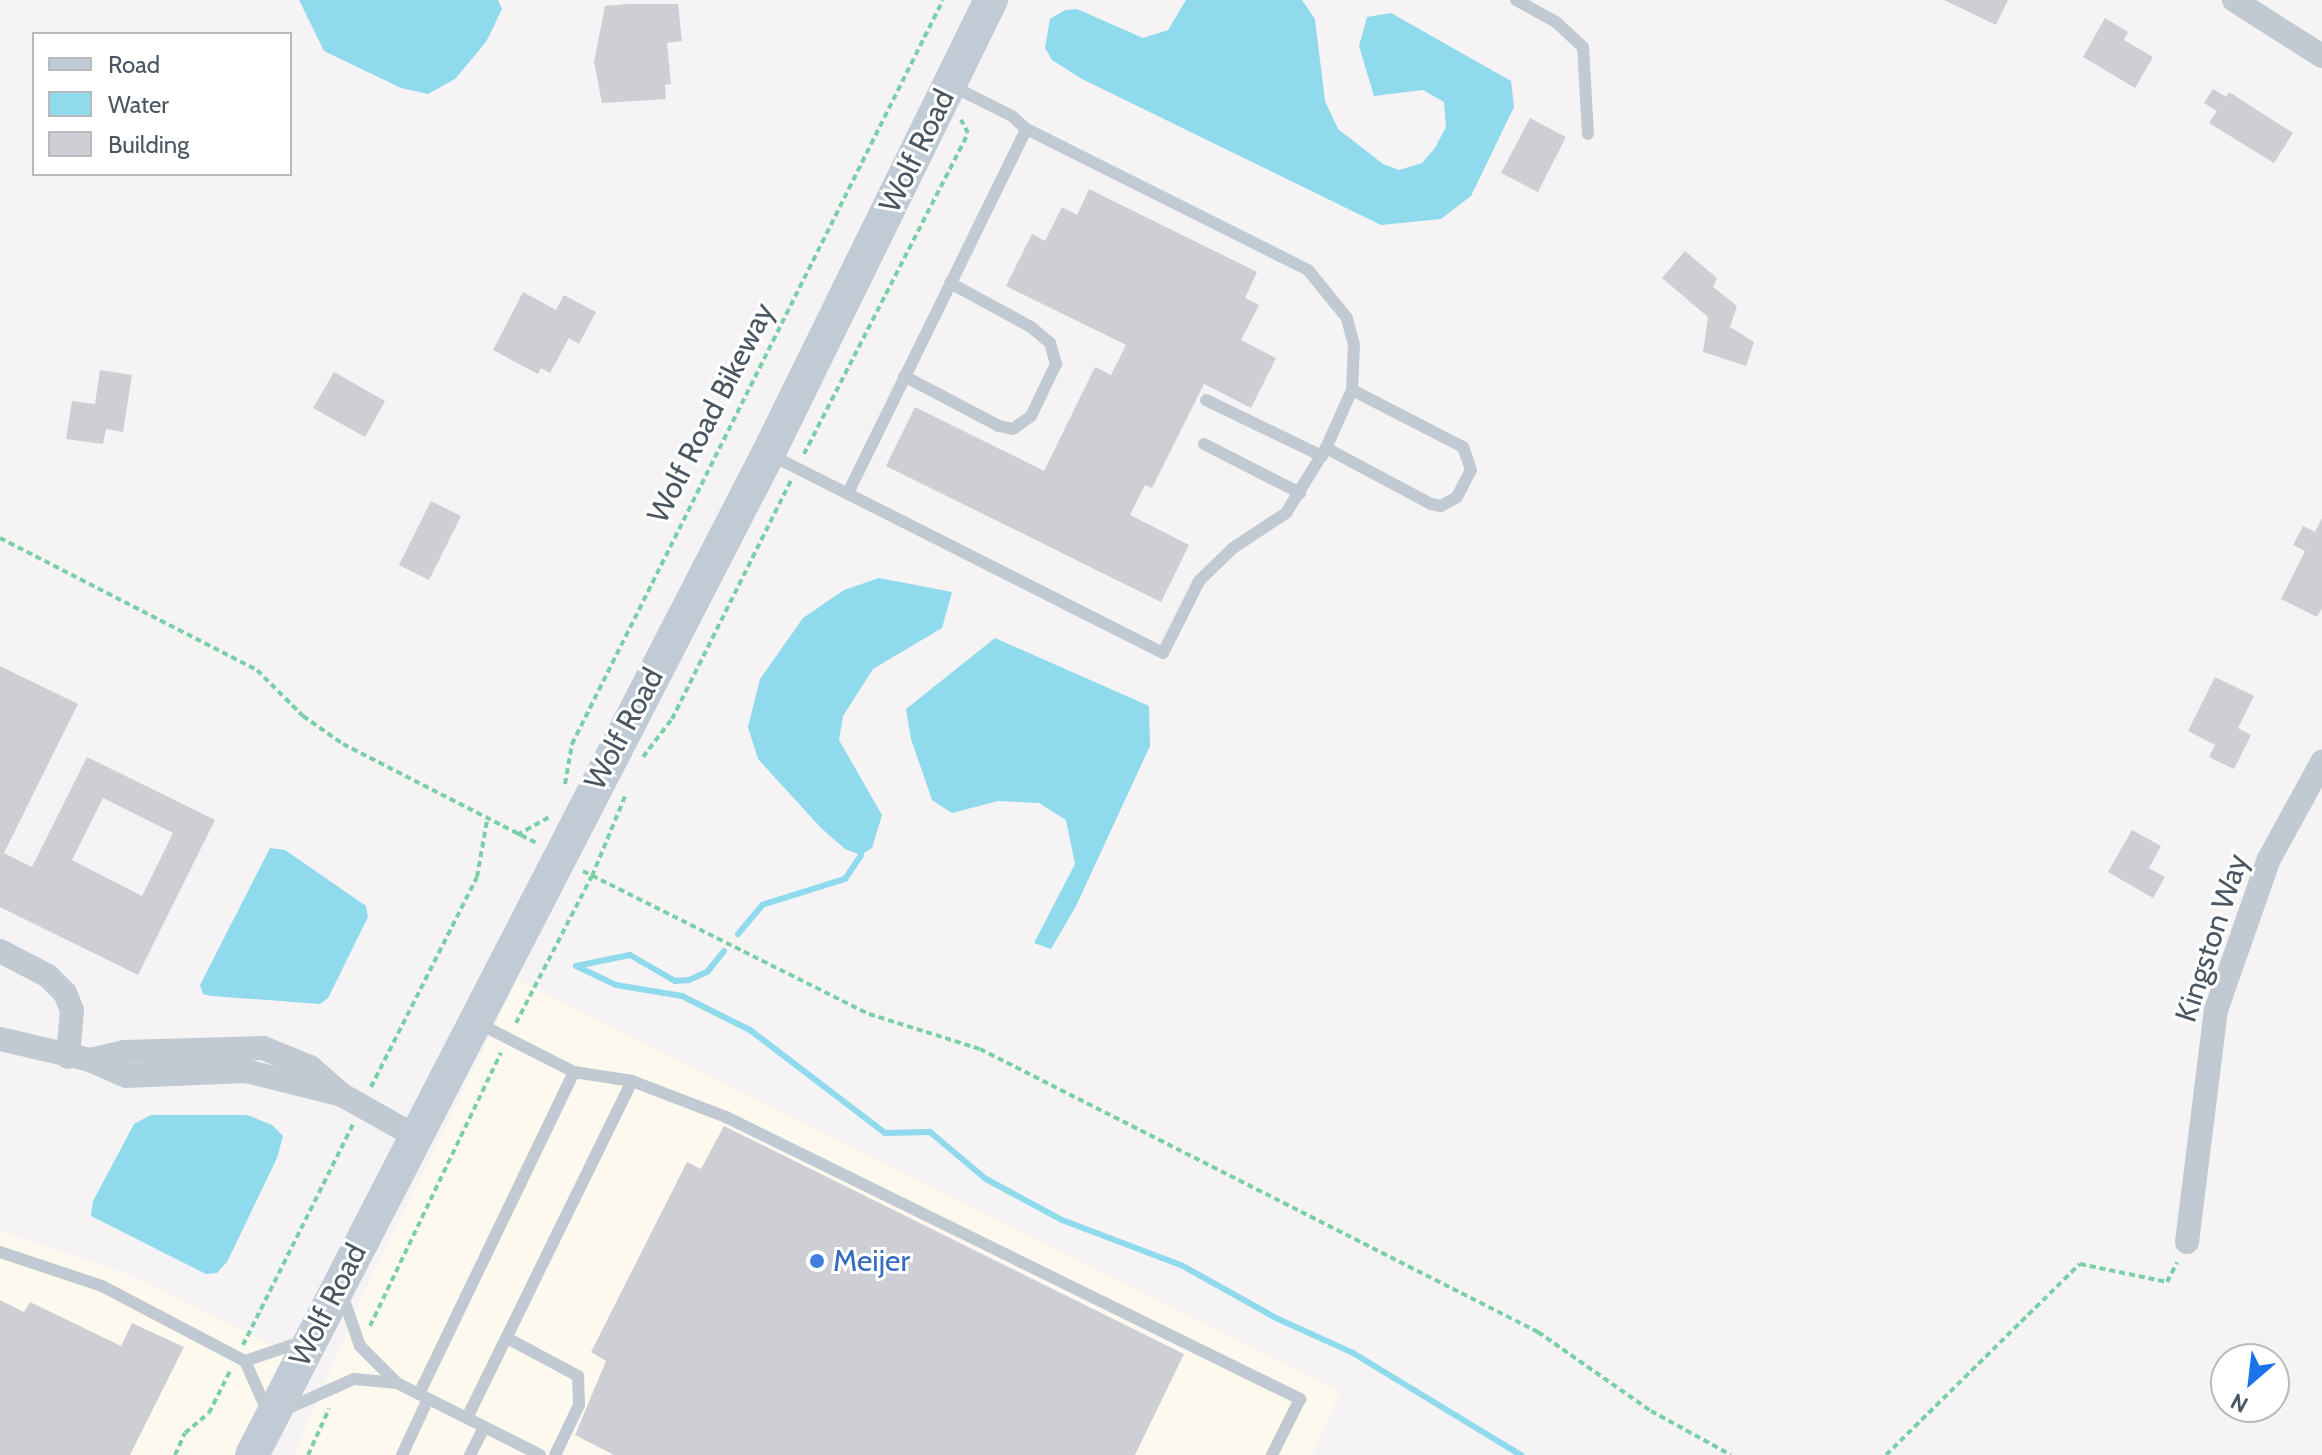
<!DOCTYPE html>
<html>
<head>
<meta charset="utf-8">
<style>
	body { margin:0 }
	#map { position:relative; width:2322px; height:1455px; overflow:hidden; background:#f5f3f3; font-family:Cabin,sans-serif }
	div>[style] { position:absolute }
	.commercial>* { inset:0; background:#fdf9ef }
	.water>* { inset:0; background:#90daee }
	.stream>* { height:6px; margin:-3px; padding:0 3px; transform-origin:3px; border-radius:3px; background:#90daee }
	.building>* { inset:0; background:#cdcfd5 }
	.path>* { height:4px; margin-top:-2px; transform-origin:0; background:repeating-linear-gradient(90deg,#7ad0a6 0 6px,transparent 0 10px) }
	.service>* { height:12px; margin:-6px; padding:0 6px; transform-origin:6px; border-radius:6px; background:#c1cad2 }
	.minor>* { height:24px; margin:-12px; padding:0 12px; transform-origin:12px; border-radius:12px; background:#c1cad2 }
	.secondary>* { height:34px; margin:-17px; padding:0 17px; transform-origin:17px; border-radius:17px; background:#c1cbd6 }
	.dots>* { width:22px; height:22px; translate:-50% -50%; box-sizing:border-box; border:4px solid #fff; border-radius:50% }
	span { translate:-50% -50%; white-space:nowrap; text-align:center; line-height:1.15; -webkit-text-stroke:6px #fff; paint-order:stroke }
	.street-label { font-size:30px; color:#4a5661 }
	.shop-label { font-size:30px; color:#366cbe }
	.left { translate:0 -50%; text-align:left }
	.legend { position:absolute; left:32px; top:32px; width:260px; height:144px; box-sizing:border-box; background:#fff; border:2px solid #b7bbc0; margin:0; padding:10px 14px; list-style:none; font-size:24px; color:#4a5661 }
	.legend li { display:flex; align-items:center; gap:16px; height:40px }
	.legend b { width:40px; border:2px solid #b7bbc0 }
	.north { position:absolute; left:2210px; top:1343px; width:80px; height:80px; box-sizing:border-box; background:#fff; border:2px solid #b7bbc0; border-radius:50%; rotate:208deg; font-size:22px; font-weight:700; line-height:32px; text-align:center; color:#4a5661 }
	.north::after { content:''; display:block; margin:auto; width:28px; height:36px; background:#1a73e8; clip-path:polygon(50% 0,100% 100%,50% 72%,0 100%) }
</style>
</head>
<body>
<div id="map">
	<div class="commercial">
		<i style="clip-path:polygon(517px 980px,1340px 1392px,1312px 1455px,294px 1455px,362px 1297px)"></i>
		<i style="clip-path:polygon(0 1231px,122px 1272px,301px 1359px,252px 1455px,0 1455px)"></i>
	</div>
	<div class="water">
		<i style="clip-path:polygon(299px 0,498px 0,502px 9px,486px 42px,455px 79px,428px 94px,401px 88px,324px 51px)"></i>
		<i style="clip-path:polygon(1186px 0,1302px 0,1315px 19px,1325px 101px,1338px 129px,1383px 164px,1399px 170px,1422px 163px,1435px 148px,1446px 127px,1444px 102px,1423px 90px,1374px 96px,1359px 46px,1367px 17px,1391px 13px,1511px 81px,1514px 107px,1471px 196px,1441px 219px,1381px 225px,1082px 79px,1052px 60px,1045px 48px,1050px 19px,1065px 10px,1077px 9px,1143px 38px,1168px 30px)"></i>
		<i style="clip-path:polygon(879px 578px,952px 592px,942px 628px,873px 669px,843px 716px,839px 740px,882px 815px,872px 848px,861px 855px,845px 849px,821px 828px,758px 759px,748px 727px,760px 679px,803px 618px,844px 590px)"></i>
		<i style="clip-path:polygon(995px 638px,1149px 706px,1150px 746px,1076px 906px,1051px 949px,1034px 943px,1075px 864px,1066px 820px,1039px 803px,998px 801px,952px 813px,932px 800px,911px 739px,906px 709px)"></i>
		<i style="clip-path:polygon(270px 848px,285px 850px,366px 906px,368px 917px,328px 998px,320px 1004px,212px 996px,203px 994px,200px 985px)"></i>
		<i style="clip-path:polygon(151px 1115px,247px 1115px,272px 1125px,283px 1136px,277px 1158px,227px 1262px,217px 1273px,206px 1274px,91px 1216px,93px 1201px,134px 1124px)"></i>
	</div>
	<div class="stream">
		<i style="left:738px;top:934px;width:38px;rotate:-50deg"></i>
		<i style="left:762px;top:905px;width:87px;rotate:-17.4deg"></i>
		<i style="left:845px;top:879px;width:29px;rotate:-56deg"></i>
		<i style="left:576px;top:966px;width:44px;rotate:25.4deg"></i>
		<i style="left:616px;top:985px;width:67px;rotate:9.5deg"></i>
		<i style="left:682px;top:996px;width:76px;rotate:26.6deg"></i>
		<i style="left:750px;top:1030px;width:170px;rotate:37.3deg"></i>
		<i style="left:885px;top:1133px;width:45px;rotate:-1.3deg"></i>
		<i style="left:930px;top:1132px;width:73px;rotate:40deg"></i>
		<i style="left:986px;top:1179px;width:86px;rotate:28.3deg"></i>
		<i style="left:1062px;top:1220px;width:129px;rotate:20.8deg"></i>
		<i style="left:1183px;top:1266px;width:107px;rotate:29.2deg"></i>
		<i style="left:1276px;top:1318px;width:85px;rotate:24.4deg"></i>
		<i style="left:1353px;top:1353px;width:197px;rotate:31.3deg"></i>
		<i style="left:576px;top:966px;width:55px;rotate:-11.5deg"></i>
		<i style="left:630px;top:955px;width:52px;rotate:30deg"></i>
		<i style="left:675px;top:981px;width:14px;rotate:-4deg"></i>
		<i style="left:689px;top:980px;width:20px;rotate:-24deg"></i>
		<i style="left:707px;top:972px;width:27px;rotate:-51deg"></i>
	</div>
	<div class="building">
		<i style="clip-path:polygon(1944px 0,2008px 0,1996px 25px)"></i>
		<i style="clip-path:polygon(628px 4px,678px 4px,682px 41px,667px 43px,671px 84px,665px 85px,666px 99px,602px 103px,594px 62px,605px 6px)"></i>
		<i style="clip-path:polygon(2105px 18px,2128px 32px,2124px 40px,2153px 57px,2135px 88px,2083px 57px)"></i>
		<i style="clip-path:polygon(2213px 89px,2226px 97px,2229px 92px,2293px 133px,2274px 163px,2209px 123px,2217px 111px,2204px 103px)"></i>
		<i style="clip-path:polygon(1530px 118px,1566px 137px,1538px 192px,1501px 173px)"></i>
		<i style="clip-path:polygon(1089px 189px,1257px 272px,1245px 298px,1259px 305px,1241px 340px,1276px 358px,1251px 408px,1204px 384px,1152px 488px,1145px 485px,1130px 515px,1189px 545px,1161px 602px,886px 466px,915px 407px,1044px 471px,1095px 367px,1111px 375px,1126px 345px,1006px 286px,1032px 234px,1045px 241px,1062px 207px,1077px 215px)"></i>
		<i style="clip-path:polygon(1685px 251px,1717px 278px,1713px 287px,1737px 306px,1730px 327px,1754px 342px,1746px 366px,1703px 352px,1708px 317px,1662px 278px)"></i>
		<i style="clip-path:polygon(523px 292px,556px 310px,564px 295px,596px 312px,579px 344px,569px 338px,550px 373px,541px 368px,538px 374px,493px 350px)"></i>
		<i style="clip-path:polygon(100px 370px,132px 375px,123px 432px,106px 429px,103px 444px,66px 439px,72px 401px,95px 404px)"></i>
		<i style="clip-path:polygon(334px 372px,385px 401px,365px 437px,313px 408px)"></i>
		<i style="clip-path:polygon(431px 501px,461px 516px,429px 580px,399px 565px)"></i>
		<i style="clip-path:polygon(2322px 518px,2322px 608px,2317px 617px,2281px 599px,2305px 551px,2293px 545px,2303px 526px,2315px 532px)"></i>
		<i style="clip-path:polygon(evenodd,0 666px,78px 704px,4px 853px,32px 867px,87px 757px,215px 820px,138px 975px,0 907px,0 666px,103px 798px,173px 833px,142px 896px,72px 860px,103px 798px)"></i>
		<i style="clip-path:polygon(2215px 677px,2254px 696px,2238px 728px,2251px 735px,2234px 769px,2209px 757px,2215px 745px,2188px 731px)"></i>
		<i style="clip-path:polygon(2132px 830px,2161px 846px,2149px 868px,2165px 877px,2153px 898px,2108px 872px)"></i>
		<i style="clip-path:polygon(724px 1126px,1184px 1354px,1135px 1455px,614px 1455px,575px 1435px,606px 1361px,591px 1352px,687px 1162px,701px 1169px)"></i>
		<i style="clip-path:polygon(0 1300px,24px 1312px,30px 1302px,121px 1346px,132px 1323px,184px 1347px,130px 1455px,0 1455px)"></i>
	</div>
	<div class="path">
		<i style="left:804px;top:454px;width:360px;rotate:-62.9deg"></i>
		<i style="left:968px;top:133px;width:15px;rotate:-118deg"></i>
		<i style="left:0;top:538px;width:289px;rotate:27.2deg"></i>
		<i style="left:257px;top:670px;width:65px;rotate:45deg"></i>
		<i style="left:303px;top:716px;width:49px;rotate:35deg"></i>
		<i style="left:343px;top:744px;width:219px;rotate:27.1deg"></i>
		<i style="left:643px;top:757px;width:48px;rotate:-52.7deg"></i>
		<i style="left:672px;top:719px;width:267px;rotate:-63.5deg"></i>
		<i style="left:565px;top:784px;width:41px;rotate:-80.1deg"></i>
		<i style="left:572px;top:744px;width:831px;rotate:-63.5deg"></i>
		<i style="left:517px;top:835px;width:38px;rotate:-29deg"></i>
		<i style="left:583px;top:871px;width:320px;rotate:26.6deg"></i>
		<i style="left:869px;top:1014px;width:116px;rotate:17.5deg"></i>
		<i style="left:980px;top:1049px;width:626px;rotate:26.89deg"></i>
		<i style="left:1538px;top:1332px;width:138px;rotate:35deg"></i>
		<i style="left:1651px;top:1411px;width:91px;rotate:28.8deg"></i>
		<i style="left:516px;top:1023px;width:165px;rotate:-62.7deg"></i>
		<i style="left:592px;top:876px;width:89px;rotate:-67.5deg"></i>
		<i style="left:371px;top:1087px;width:235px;rotate:-63.2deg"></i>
		<i style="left:477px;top:877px;width:58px;rotate:-80deg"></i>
		<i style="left:370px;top:1326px;width:303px;rotate:-64.4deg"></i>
		<i style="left:243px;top:1345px;width:247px;rotate:-63.5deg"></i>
		<i style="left:175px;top:1455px;width:24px;rotate:-66deg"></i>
		<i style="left:185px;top:1433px;width:31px;rotate:-40deg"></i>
		<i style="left:209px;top:1413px;width:47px;rotate:-63.4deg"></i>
		<i style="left:308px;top:1455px;width:51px;rotate:-65.5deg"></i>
		<i style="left:1886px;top:1455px;width:272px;rotate:-44.6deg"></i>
		<i style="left:2080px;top:1264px;width:89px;rotate:11.7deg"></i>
		<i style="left:2167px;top:1282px;width:22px;rotate:-63deg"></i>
	</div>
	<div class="service">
		<i style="left:1516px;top:0;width:46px;rotate:28.8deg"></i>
		<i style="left:1556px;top:22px;width:37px;rotate:43deg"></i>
		<i style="left:1583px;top:47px;width:87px;rotate:86.7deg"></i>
		<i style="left:904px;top:376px;width:107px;rotate:27.8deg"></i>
		<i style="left:999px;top:426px;width:14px;rotate:12deg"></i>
		<i style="left:1013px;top:429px;width:22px;rotate:-36deg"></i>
		<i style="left:1031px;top:416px;width:58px;rotate:-64.3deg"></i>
		<i style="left:1056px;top:364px;width:22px;rotate:-106deg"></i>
		<i style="left:1050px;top:343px;width:25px;rotate:-140deg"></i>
		<i style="left:1031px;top:327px;width:92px;rotate:-151.5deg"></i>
		<i style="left:1206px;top:400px;width:129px;rotate:25.8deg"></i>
		<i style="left:1204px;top:444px;width:108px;rotate:27deg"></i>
		<i style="left:1326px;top:448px;width:119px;rotate:28.1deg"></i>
		<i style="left:1431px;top:504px;width:10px;rotate:11deg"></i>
		<i style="left:1441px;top:506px;width:18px;rotate:-29deg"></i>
		<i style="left:1457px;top:497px;width:30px;rotate:-63deg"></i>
		<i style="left:1471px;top:470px;width:24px;rotate:-109deg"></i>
		<i style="left:1463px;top:447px;width:125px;rotate:-152.8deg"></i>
		<i style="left:771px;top:455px;width:439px;rotate:26.8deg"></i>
		<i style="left:1163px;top:653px;width:80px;rotate:-63.4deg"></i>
		<i style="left:1199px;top:581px;width:47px;rotate:-44.1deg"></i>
		<i style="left:1233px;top:548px;width:64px;rotate:-33.4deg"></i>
		<i style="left:1286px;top:513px;width:76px;rotate:-58.4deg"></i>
		<i style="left:1326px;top:448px;width:64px;rotate:-65.9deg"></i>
		<i style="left:1352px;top:390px;width:45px;rotate:-87.5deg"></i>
		<i style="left:1354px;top:345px;width:28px;rotate:-105deg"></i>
		<i style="left:1347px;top:318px;width:62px;rotate:-129.1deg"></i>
		<i style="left:1308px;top:270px;width:315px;rotate:-153.4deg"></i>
		<i style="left:1026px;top:129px;width:19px;rotate:-137deg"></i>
		<i style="left:1012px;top:116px;width:69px;rotate:-153.4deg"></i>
		<i style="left:848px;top:493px;width:405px;rotate:-63.9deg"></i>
		<i style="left:574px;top:1072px;width:59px;rotate:8.8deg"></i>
		<i style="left:632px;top:1081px;width:101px;rotate:21deg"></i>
		<i style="left:726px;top:1117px;width:640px;rotate:26.16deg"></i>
		<i style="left:1300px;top:1399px;width:63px;rotate:116.6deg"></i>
		<i style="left:0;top:1252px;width:108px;rotate:18.4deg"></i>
		<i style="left:102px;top:1286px;width:161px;rotate:27.7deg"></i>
		<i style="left:245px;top:1361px;width:59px;rotate:66deg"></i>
		<i style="left:343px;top:1297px;width:52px;rotate:70.9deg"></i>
		<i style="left:360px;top:1346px;width:52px;rotate:45deg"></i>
		<i style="left:397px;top:1383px;width:160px;rotate:26.7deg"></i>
		<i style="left:507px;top:1338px;width:81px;rotate:28.2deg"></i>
		<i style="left:578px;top:1376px;width:29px;rotate:88deg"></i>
		<i style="left:579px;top:1405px;width:55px;rotate:115.6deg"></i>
		<i style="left:245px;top:1361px;width:62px;rotate:-18.7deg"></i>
		<i style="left:419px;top:1394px;width:357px;rotate:-64.3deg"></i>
		<i style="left:574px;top:1072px;width:108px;rotate:-153deg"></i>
		<i style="left:284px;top:1410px;width:77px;rotate:-23.9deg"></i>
		<i style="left:354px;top:1379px;width:43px;rotate:5.3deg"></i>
		<i style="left:467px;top:1418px;width:375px;rotate:-63.9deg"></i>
		<i style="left:402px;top:1455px;width:62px;rotate:-65.1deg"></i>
		<i style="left:470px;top:1455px;width:31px;rotate:-63deg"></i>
	</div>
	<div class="minor">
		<i style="left:2234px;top:0;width:104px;rotate:32.5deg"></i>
		<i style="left:0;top:951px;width:54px;rotate:27.5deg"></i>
		<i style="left:48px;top:976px;width:24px;rotate:45deg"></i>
		<i style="left:65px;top:993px;width:18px;rotate:68deg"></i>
		<i style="left:72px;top:1010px;width:47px;rotate:94.9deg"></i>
		<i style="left:0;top:1039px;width:92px;rotate:13.1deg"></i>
		<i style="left:90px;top:1060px;width:39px;rotate:24deg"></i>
		<i style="left:126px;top:1076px;width:120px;rotate:-2.4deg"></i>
		<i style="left:246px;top:1071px;width:99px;rotate:14deg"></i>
		<i style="left:90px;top:1060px;width:35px;rotate:-13deg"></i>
		<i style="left:124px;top:1052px;width:139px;rotate:-1.6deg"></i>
		<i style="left:263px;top:1048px;width:51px;rotate:22deg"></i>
		<i style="left:310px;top:1067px;width:43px;rotate:41.2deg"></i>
		<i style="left:342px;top:1095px;width:84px;rotate:29.3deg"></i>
		<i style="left:2187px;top:1242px;width:234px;rotate:-82.9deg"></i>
		<i style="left:2216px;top:1010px;width:160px;rotate:-70.7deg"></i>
		<i style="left:2269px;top:859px;width:111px;rotate:-61.3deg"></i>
	</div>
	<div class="secondary">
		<i style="left:252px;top:1455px;width:1126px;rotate:-62.73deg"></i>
		<i style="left:768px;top:454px;width:506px;rotate:-63.84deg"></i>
	</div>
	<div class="dots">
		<i style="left:817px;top:1261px;background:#3f7fe0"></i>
	</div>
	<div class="street-label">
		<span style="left:917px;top:151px;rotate:-64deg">Wolf Road</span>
		<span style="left:711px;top:413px;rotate:-63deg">Wolf Road Bikeway</span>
		<span style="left:624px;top:729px;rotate:-62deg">Wolf Road</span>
		<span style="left:2212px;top:938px;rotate:-72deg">Kingston Way</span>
		<span style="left:328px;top:1305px;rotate:-63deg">Wolf Road</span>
	</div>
	<div class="shop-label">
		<span class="left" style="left:833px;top:1261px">Meijer</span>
	</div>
	<ul class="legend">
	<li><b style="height:10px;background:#c1cbd6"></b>Road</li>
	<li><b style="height:22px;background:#90daee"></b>Water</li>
	<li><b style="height:22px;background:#cdcfd5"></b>Building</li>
	</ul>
	<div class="north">N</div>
</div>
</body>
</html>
